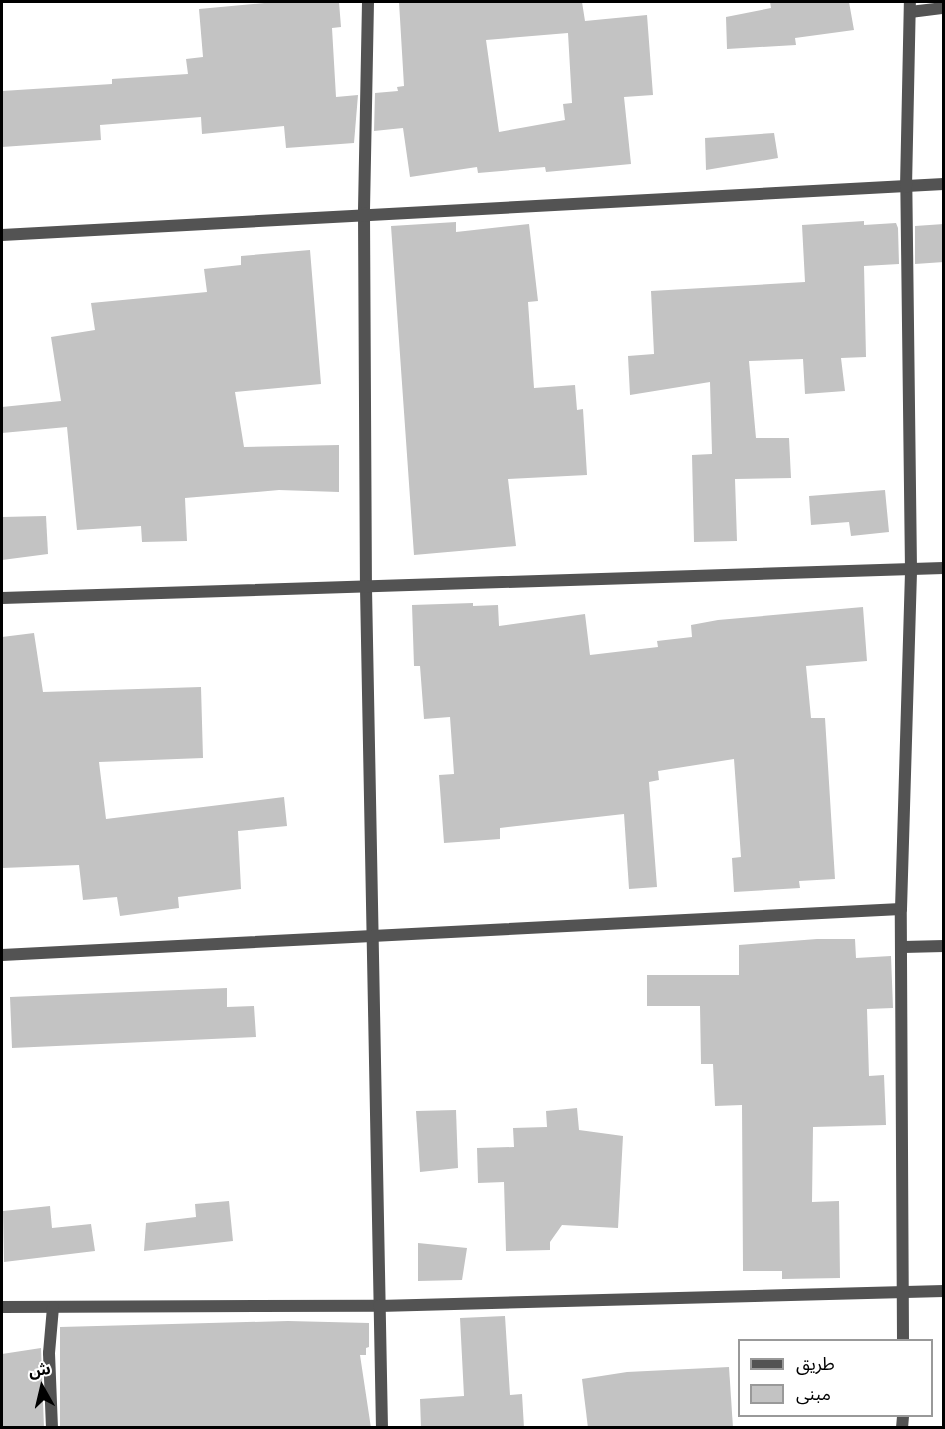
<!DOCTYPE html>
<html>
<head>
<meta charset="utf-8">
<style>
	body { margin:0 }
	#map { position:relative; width:945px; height:1429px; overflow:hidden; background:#fff; font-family:"Exo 2","Noto Sans Arabic",sans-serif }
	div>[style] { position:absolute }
	.building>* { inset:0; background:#c3c3c3 }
	.street>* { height:12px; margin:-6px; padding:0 6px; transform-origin:6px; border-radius:6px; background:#535353 }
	span { translate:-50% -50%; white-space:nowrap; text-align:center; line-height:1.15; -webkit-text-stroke:4.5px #fff; paint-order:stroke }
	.frame { position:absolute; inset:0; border:3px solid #000; pointer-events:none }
	.legend { position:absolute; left:738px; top:1339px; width:195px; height:78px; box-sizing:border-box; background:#fff; border:2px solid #999; margin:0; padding:8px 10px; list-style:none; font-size:18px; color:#000 }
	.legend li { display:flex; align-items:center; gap:12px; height:30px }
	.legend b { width:30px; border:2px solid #999 }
	.north { position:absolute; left:12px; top:1357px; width:60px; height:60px; -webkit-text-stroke:4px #fff; paint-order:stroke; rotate:352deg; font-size:16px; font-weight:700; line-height:24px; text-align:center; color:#000 }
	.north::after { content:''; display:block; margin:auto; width:21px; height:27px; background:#000; clip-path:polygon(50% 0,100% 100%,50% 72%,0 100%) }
</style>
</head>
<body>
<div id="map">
	<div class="building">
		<i style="clip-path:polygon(275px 2px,339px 2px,341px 27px,332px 28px,336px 97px,358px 95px,354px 143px,286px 148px,284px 126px,202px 134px,201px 117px,100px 125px,101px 140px,2px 147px,2px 91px,112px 84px,112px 79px,188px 74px,186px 59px,203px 57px,199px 9px)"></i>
		<i style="clip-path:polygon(evenodd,399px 2px,582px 2px,585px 21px,647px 15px,653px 95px,624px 97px,631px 164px,546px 172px,545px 167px,478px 173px,477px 167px,410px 177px,403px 128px,374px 131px,375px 93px,398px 91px,397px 87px,404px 86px,399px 2px,568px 33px,572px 103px,563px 104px,565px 120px,499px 132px,486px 40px,568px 33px)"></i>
		<i style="clip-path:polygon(770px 2px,849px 2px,854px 30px,795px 38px,796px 45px,727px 49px,726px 17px,771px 8px)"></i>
		<i style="clip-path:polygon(774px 133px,778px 158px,706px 170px,705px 138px)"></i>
		<i style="clip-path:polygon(864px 221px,864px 225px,896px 223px,898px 228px,899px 264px,864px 266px,866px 357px,841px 358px,845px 391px,805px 394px,803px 359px,749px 361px,756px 438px,789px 438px,791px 478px,735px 479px,737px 541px,694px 542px,692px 455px,712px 454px,710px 382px,630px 395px,628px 356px,654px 354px,651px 291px,805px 282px,802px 225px)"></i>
		<i style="clip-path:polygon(456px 222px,456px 232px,529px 224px,538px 301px,528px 302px,534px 388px,575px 385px,577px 410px,583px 409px,587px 475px,508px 479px,516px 546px,414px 555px,391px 226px)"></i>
		<i style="clip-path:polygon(944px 224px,944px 262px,915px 264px,915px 226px)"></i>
		<i style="clip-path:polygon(310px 250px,321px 384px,235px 392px,244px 447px,339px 445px,339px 492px,279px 490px,185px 498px,187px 541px,142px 542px,141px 526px,77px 530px,67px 427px,2px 433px,2px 407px,61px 401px,51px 337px,95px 330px,91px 303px,207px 292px,204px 269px,241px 265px,241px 256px)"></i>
		<i style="clip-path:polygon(885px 490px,889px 532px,851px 536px,849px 522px,811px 525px,809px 496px)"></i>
		<i style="clip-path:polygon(46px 516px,48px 554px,2px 560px,2px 517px)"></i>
		<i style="clip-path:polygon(473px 603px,473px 606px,498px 605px,499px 626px,585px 614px,590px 655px,658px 647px,657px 641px,692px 637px,691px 625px,718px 620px,863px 607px,867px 661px,806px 666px,811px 718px,825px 718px,835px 879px,799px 881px,800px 888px,734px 892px,732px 858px,741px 857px,734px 759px,658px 771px,659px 780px,649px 782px,657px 887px,629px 889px,624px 814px,500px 828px,500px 839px,444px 843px,439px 775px,454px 774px,450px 717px,424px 719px,420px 666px,414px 666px,412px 605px)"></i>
		<i style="clip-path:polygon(34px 633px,43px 692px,201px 687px,203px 758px,99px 762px,106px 819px,284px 797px,287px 826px,238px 831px,241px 889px,178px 897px,179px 908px,120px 916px,117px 897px,83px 900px,79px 865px,2px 868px,2px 637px)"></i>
		<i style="clip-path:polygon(817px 939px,855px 939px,856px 958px,891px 956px,893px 1008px,867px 1009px,869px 1076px,884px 1075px,886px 1125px,813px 1127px,812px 1202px,839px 1201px,840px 1278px,782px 1279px,782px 1271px,743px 1271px,742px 1105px,715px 1106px,713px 1064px,701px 1064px,700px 1006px,647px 1006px,647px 975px,739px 975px,739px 945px)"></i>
		<i style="clip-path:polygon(227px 988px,227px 1007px,254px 1006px,256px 1037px,12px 1048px,10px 997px)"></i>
		<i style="clip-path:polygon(577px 1108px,579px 1130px,623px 1136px,618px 1228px,562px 1225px,550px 1242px,550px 1250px,506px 1251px,504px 1182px,478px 1183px,477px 1148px,514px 1147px,513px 1128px,547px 1127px,546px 1111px)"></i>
		<i style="clip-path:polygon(456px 1110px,458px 1168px,420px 1172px,416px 1111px)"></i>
		<i style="clip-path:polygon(229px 1201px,233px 1241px,144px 1251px,146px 1223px,196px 1217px,195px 1204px)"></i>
		<i style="clip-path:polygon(50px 1206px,52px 1228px,91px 1224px,95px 1251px,4px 1262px,3px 1211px)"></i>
		<i style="clip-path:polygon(418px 1243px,467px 1248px,462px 1280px,418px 1281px)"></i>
		<i style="clip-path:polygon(505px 1316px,510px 1395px,522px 1394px,524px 1428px,421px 1428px,420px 1399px,464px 1396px,460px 1318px)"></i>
		<i style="clip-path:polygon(288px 1321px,369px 1323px,369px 1347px,366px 1348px,366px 1355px,360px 1355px,371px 1428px,60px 1428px,60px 1327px)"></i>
		<i style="clip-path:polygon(41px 1348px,44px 1428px,2px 1428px,2px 1354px)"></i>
		<i style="clip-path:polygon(729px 1367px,733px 1428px,588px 1428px,582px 1379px,627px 1372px)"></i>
	</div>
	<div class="street">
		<i style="left:368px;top:2px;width:211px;rotate:91.1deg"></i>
		<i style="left:364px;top:213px;width:375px;rotate:89.7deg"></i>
		<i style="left:366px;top:588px;width:840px;rotate:88.91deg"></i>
		<i style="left:910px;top:12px;width:34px;rotate:-7deg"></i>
		<i style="left:2px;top:235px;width:943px;rotate:-3.1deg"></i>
		<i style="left:2px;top:598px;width:942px;rotate:-1.82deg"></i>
		<i style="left:903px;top:947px;width:41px;rotate:-1.4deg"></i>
		<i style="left:2px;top:955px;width:900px;rotate:-2.93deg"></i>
		<i style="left:2px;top:1307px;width:377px;rotate:-0.2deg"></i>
		<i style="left:379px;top:1306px;width:565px;rotate:-1.52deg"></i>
		<i style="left:903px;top:1340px;width:431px;rotate:-90.3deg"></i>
		<i style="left:901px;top:909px;width:339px;rotate:-88.3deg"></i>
		<i style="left:911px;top:570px;width:383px;rotate:-90.7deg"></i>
		<i style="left:906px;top:187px;width:185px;rotate:-88.8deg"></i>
		<i style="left:52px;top:1428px;width:75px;rotate:-92.3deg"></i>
		<i style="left:49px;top:1353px;width:46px;rotate:-85deg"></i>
		<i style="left:902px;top:1428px;width:12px;rotate:-85deg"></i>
	</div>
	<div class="frame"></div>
	<ul class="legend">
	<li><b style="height:8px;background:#535353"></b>طريق</li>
	<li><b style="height:16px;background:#c3c3c3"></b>مبنى</li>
	</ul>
	<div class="north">ش</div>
</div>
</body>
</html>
